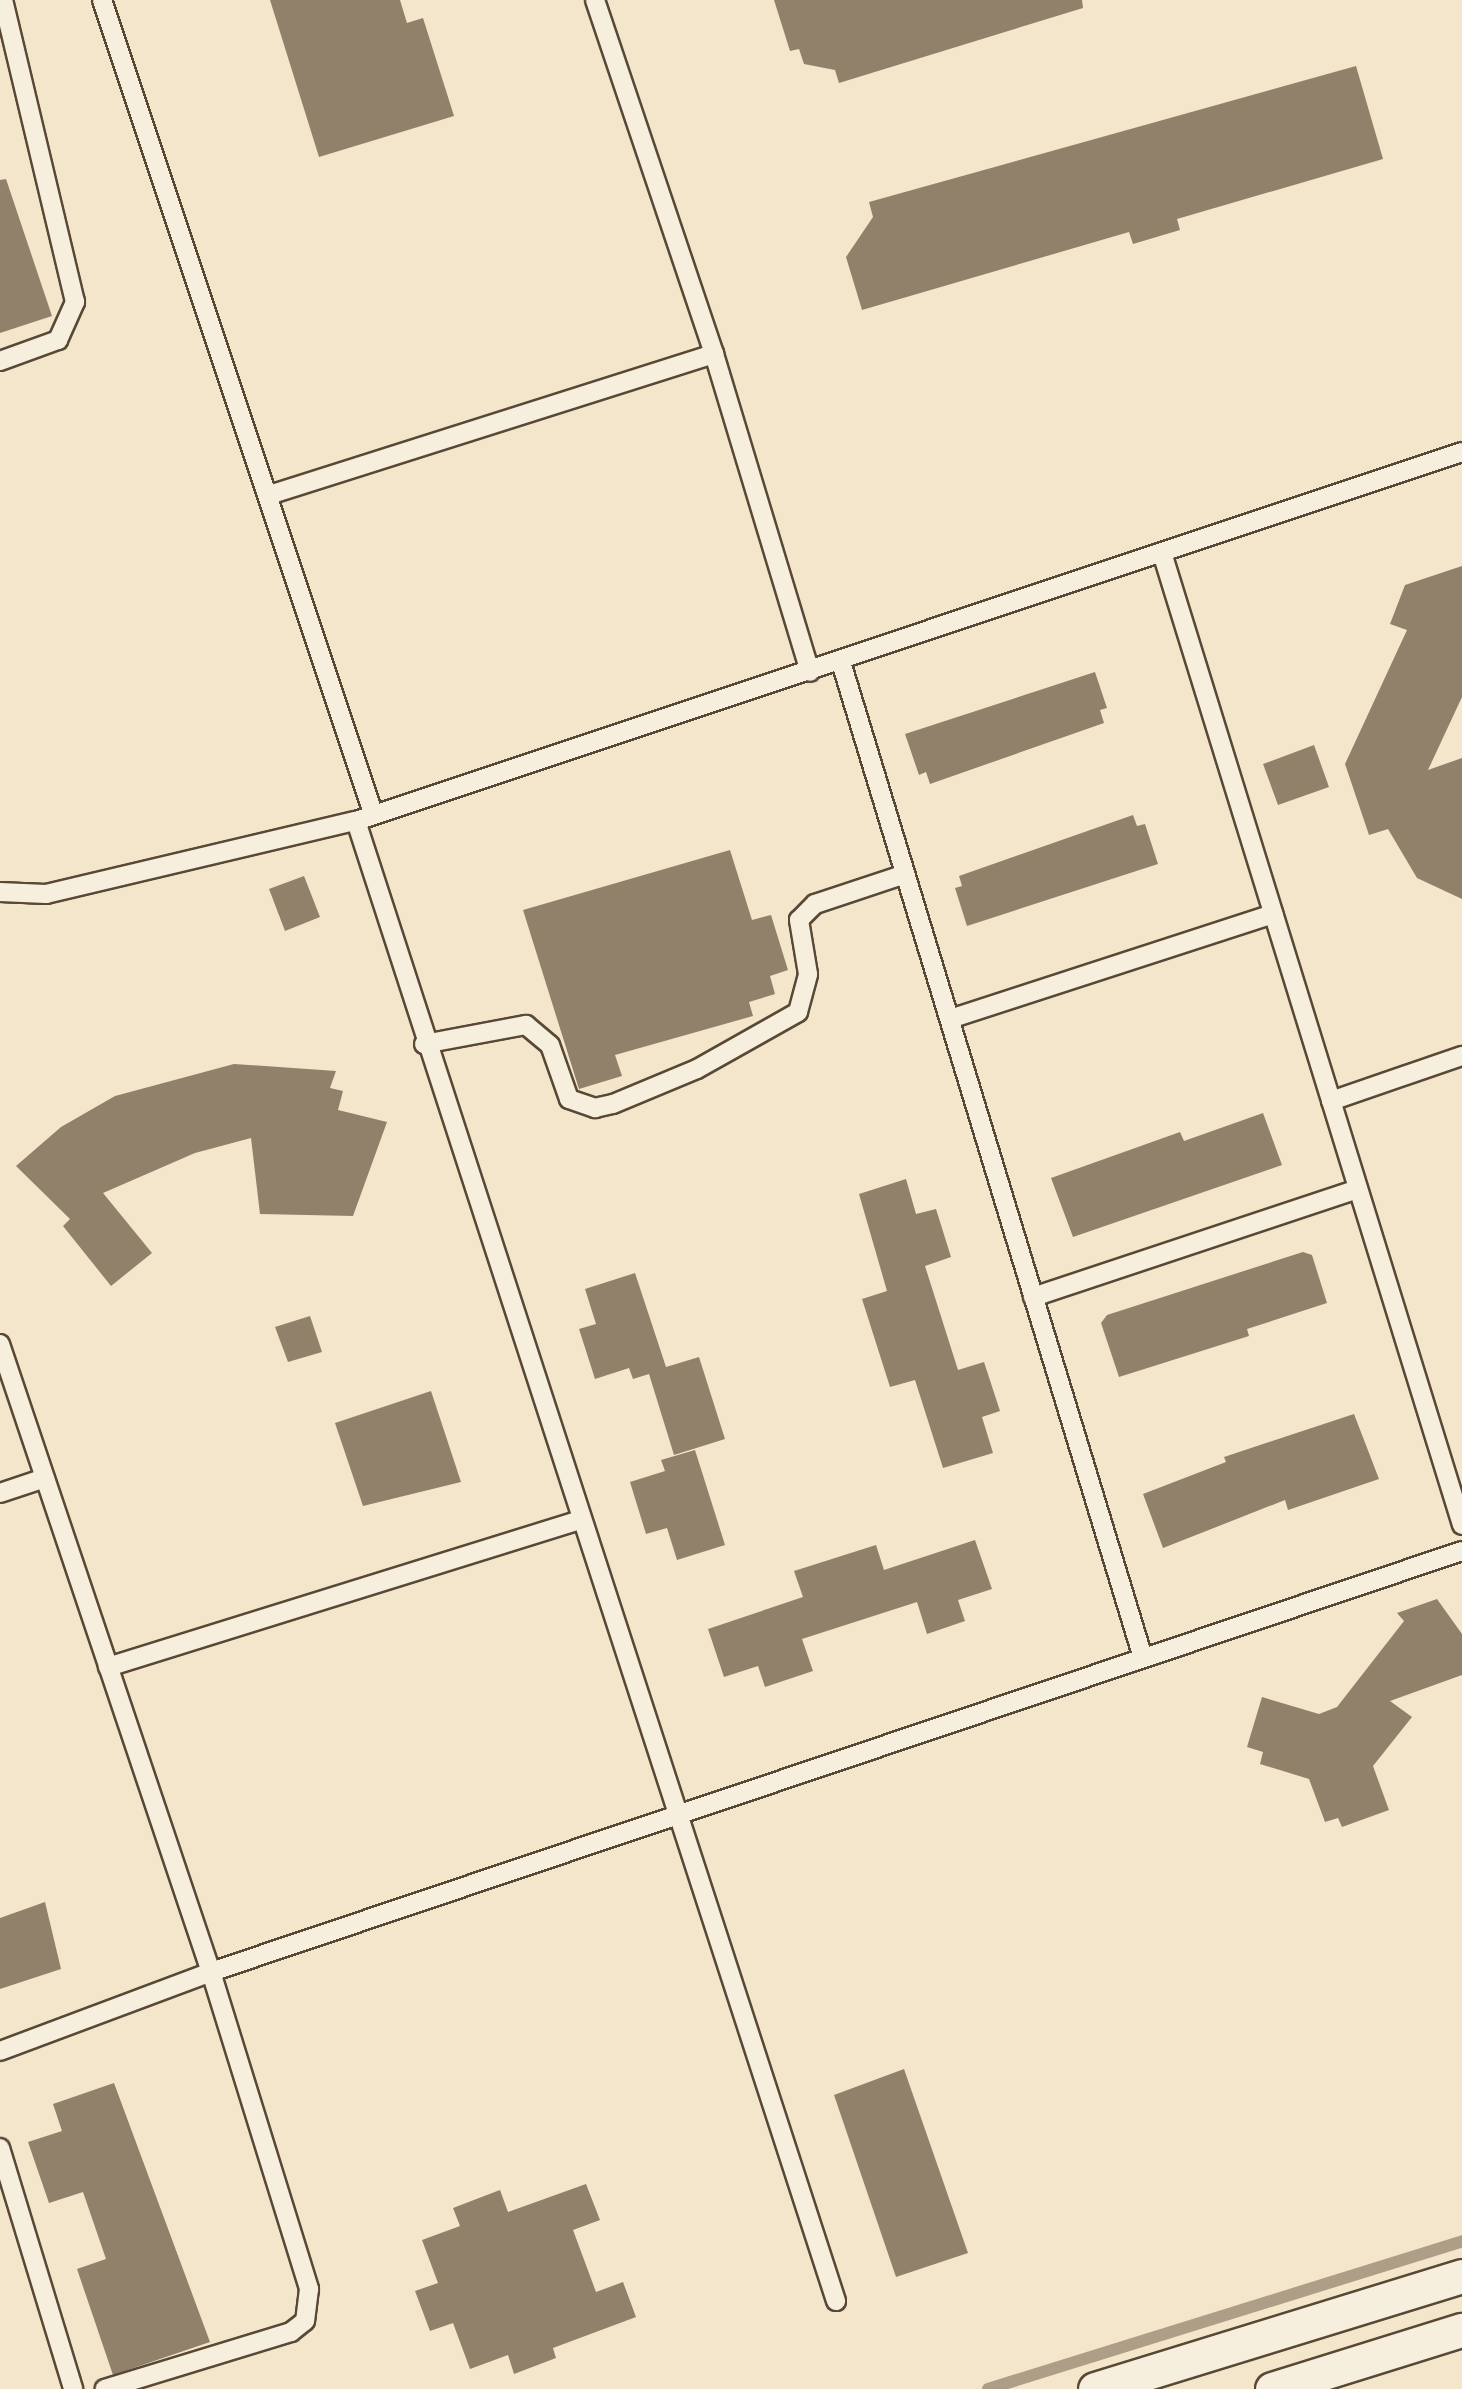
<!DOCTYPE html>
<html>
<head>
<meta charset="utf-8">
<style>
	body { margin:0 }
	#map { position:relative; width:1462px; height:2389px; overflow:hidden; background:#f3e6ca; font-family:Alegreya,serif }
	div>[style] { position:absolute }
	.stream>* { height:12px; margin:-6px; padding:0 6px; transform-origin:6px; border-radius:6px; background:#ae9e87 }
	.building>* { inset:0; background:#91816b }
	.roads { filter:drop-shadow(2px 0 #5a4836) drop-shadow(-2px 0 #5a4836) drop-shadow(0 2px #5a4836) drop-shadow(0 -2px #5a4836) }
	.service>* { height:18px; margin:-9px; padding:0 9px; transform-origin:9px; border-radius:9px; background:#f7efdd }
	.minor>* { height:33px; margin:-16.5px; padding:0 16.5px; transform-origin:16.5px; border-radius:16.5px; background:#f7efdd }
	span { translate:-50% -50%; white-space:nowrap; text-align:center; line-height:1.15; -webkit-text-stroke:5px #f7efdd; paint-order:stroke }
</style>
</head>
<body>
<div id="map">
	<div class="stream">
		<i style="left:988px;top:2389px;width:497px;rotate:-17.3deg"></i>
	</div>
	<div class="building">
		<i style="clip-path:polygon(270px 0,400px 0,407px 23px,423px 18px,454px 116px,319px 157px)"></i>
		<i style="clip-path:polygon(774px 0,1082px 0,1083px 8px,839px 83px,835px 70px,804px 64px,799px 49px,790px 51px)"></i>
		<i style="clip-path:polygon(1356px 66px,1383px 159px,1177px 219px,1180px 230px,1133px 244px,1129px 232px,862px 310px,846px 257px,873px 217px,869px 202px)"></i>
		<i style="clip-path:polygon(6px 179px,52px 316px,0 333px,0 180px)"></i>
		<i style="clip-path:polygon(1462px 566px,1462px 697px,1428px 770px,1462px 758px,1462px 899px,1417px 878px,1388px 829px,1369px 835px,1345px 764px,1407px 630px,1390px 624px,1405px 585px)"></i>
		<i style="clip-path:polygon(1095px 672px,1107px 708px,1100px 710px,1104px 723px,930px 784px,926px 772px,919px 775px,905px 734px)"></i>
		<i style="clip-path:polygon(1314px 745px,1329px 787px,1278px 805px,1263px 764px)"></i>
		<i style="clip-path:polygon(1133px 815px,1137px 826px,1145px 824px,1158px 864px,967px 926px,955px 888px,962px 886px,959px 876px)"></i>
		<i style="clip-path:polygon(730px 850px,752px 920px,771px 915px,788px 970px,770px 976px,775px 994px,749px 1002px,753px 1016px,615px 1055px,622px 1076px,579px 1089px,523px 910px)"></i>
		<i style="clip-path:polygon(304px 876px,320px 917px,285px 931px,269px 889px)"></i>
		<i style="clip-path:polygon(234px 1064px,336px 1071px,330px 1088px,343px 1091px,338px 1110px,387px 1122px,353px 1216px,260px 1214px,251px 1138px,195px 1153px,103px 1193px,152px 1253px,111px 1286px,63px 1226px,70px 1219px,16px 1166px,61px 1127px,115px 1096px)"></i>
		<i style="clip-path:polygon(1263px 1113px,1282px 1165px,1073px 1237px,1051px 1178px,1180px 1132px,1184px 1141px)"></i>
		<i style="clip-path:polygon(906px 1179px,916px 1214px,936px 1209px,951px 1257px,925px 1266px,958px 1370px,984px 1362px,1000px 1411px,982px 1417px,993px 1453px,943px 1468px,915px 1380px,890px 1387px,862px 1299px,887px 1291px,859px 1194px)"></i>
		<i style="clip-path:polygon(1303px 1252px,1312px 1255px,1327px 1303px,1247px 1329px,1249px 1336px,1119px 1377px,1101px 1323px,1107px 1315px)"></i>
		<i style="clip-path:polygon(635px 1273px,666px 1367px,699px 1357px,725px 1439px,674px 1455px,649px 1374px,633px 1379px,629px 1368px,595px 1379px,579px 1329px,596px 1324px,585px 1289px)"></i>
		<i style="clip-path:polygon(310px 1316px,322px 1352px,288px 1362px,275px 1327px)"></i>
		<i style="clip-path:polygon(431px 1391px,461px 1482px,363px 1506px,335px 1423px)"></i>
		<i style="clip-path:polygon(1354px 1414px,1379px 1479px,1288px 1510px,1285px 1500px,1163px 1548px,1143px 1494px,1226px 1462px,1224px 1457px)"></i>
		<i style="clip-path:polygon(695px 1450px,725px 1545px,677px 1560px,667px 1528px,646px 1534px,630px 1482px,665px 1471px,661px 1460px)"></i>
		<i style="clip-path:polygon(975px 1540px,992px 1589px,958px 1600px,965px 1621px,927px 1634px,917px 1602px,802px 1639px,813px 1671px,765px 1687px,758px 1666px,724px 1677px,708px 1629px,803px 1597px,794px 1571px,876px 1545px,884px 1570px)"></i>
		<i style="clip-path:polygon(1437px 1599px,1462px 1634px,1462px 1675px,1390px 1701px,1412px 1717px,1373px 1766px,1389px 1810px,1342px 1827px,1338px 1818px,1325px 1822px,1309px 1779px,1260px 1764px,1263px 1752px,1247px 1747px,1262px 1697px,1319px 1714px,1337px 1707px,1404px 1621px,1397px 1613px)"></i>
		<i style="clip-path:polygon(45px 1902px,61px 1969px,0 1989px,0 1918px)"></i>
		<i style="clip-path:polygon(904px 2069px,968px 2253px,896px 2277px,834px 2095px)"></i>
		<i style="clip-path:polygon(114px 2083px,210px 2342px,113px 2375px,77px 2269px,106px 2259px,83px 2192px,49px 2203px,28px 2142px,62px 2131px,53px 2104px)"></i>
		<i style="clip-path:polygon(586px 2184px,600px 2220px,573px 2230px,596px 2292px,623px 2282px,636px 2317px,553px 2348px,556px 2358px,514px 2374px,508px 2355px,470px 2369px,453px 2323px,430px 2331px,415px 2291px,438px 2283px,422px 2240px,460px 2226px,453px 2208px,500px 2190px,508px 2212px)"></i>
	</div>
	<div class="roads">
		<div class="service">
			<i style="left:102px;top:0;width:857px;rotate:71.57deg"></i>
			<i style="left:595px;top:0;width:373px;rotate:71.4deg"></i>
			<i style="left:714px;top:354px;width:332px;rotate:73.2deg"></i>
			<i style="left:0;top:361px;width:62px;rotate:-19.9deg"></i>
			<i style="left:58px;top:340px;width:42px;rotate:-65.9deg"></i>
			<i style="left:75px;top:302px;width:310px;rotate:-103.4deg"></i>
			<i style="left:269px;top:495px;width:467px;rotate:-17.6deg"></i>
			<i style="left:1163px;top:556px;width:1014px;rotate:72.85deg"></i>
			<i style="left:841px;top:662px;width:1041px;rotate:73.13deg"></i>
			<i style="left:356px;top:821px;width:1556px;rotate:72.03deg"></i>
			<i style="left:0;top:892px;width:46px;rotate:2.5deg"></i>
			<i style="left:46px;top:894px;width:318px;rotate:-13.3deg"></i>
			<i style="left:356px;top:821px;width:1166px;rotate:-18.45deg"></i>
			<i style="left:950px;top:1019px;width:340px;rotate:-18deg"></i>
			<i style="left:424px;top:1044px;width:104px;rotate:-10.6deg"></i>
			<i style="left:526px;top:1025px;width:31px;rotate:40deg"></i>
			<i style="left:550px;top:1045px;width:57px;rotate:70.6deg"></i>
			<i style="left:569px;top:1099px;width:28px;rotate:19deg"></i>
			<i style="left:595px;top:1108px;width:18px;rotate:-13deg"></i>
			<i style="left:613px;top:1104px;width:91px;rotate:-22.6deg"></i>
			<i style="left:697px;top:1069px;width:116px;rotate:-29.4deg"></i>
			<i style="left:798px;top:1012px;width:39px;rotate:-75deg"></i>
			<i style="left:808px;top:974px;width:55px;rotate:-99.5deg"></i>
			<i style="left:799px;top:920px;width:23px;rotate:-45deg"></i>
			<i style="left:815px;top:904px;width:95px;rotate:-18.4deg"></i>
			<i style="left:1331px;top:1101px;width:139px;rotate:-19deg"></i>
			<i style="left:1033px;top:1297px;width:342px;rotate:-18.4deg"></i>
			<i style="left:0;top:1344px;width:662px;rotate:71.43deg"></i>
			<i style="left:211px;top:1972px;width:332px;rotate:72.8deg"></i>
			<i style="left:309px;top:2289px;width:32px;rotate:97deg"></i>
			<i style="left:305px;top:2321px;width:18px;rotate:142deg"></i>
			<i style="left:291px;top:2332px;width:195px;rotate:163deg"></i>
			<i style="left:0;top:1493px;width:47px;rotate:-18.4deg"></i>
			<i style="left:108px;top:1667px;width:493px;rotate:-17.3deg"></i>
			<i style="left:0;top:2051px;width:225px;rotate:-20.5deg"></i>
			<i style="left:211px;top:1972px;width:1320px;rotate:-18.6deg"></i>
			<i style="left:0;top:2148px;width:252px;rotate:73.1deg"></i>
		</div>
		<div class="minor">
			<i style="left:1095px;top:2389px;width:384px;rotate:-17.1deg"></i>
			<i style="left:1272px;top:2389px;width:199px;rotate:-17.3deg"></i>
		</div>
	</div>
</div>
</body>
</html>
